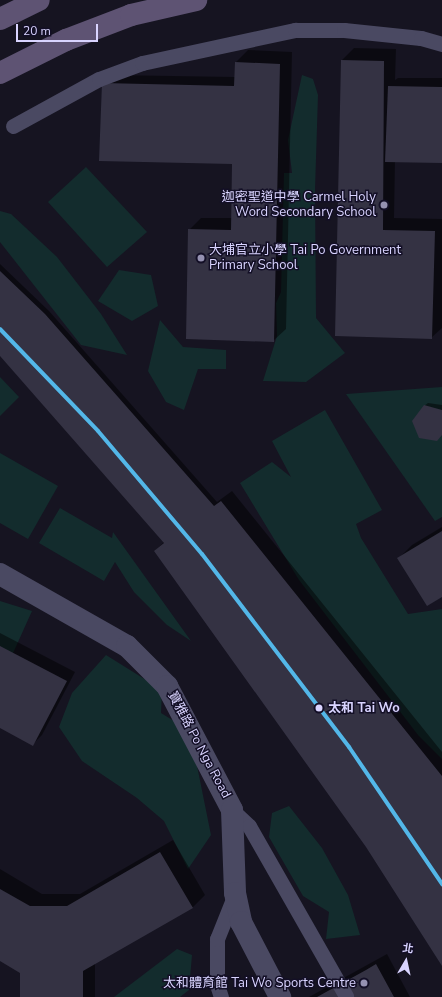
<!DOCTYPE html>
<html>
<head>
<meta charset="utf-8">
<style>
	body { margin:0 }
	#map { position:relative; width:442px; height:997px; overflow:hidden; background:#161421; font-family:"Nunito Sans","Noto Sans TC",sans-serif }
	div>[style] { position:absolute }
	.green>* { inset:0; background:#132c2d }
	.shadow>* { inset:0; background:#0007 }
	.building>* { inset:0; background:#343243 }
	.service>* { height:15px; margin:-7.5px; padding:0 7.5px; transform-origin:7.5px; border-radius:7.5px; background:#4a4962 }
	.tertiary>* { height:22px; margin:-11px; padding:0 11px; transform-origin:11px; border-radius:11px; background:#4a4962 }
	.primary>* { height:22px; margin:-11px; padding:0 11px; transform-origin:11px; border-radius:11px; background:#5e5373 }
	.metro-1>* { height:4px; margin:-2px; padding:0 2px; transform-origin:2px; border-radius:2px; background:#53b7e8 }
	.dots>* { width:11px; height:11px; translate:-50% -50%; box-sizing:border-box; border:2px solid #130f26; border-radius:50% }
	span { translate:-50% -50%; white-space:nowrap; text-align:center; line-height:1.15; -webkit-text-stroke:3px #130f26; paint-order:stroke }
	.poi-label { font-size:13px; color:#d9d4ff }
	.right { translate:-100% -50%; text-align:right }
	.left { translate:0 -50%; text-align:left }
	.stop-label { font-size:13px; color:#d9d4ff; font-weight:700 }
	.street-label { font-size:13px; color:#d9d4ff }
	.north { position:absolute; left:386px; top:941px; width:40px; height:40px; -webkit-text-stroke:3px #130f26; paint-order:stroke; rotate:9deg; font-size:11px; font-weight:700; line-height:16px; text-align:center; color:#d9d4ff }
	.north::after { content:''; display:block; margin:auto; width:14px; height:18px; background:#d9d4ff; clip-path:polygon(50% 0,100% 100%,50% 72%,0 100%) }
	.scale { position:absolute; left:16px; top:24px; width:82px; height:18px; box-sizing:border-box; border:2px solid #d9d4ff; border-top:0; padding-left:5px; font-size:12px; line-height:14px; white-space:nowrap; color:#d9d4ff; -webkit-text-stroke:3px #130f26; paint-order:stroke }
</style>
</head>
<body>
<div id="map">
	<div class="green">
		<i style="clip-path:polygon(302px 75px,313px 79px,318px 95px,315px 190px,316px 318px,345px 353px,306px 382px,263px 381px,277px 336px,276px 303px,281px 292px,284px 173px,292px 173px,288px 140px)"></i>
		<i style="clip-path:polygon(86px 167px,147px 232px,107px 267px,48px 202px)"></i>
		<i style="clip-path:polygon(0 211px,11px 214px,57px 257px,101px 314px,127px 355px,81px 345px,0 242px)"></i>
		<i style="clip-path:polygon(119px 270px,151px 275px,158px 306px,132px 321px,98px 301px)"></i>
		<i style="clip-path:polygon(160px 320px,183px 347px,226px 350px,226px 369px,198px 369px,184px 410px,166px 402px,148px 371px)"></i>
		<i style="clip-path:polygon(0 377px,19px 397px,0 416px)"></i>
		<i style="clip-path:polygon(442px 387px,442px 517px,435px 521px,346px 394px)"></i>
		<i style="clip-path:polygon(325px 410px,382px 510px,356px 524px,361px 538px,408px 614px,442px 609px,442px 759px,418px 735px,299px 580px,240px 483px,272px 462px,291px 477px,272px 441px)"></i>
		<i style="clip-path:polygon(0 453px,58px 486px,28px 539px,0 523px)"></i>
		<i style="clip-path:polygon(60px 508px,112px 538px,113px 532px,191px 641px,167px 625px,134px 592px,115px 562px,104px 581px,39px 543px)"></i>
		<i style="clip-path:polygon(0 601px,32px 611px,0 682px)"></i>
		<i style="clip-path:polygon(106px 655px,162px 690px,161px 713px,190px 731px,211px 835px,188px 869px,164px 821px,137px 798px,82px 761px,59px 727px,72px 693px)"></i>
		<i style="clip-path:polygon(289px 806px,322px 848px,348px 895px,360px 935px,326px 939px,329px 912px,303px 896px,269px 837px,272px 813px)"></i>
		<i style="clip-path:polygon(177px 949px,192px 955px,189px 990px,180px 997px,114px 997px)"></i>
	</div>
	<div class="shadow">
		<i style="clip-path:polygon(354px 48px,396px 49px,395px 80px,398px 78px,442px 78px,442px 162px,395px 161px,394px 218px,442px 219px,442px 328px,431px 338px,336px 335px,342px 60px)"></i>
		<i style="clip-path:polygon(248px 50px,292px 52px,286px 329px,273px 341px,189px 230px,201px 218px,232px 218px,233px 161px,103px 84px,112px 75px,235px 77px,236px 62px)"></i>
		<i style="clip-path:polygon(0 264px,49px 311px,217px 502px,232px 491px,442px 752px,442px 965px,367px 847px,155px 551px,164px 542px,0 355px)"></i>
		<i style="clip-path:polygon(428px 403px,442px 405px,442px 434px,424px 406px)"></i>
		<i style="clip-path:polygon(442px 527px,442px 596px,399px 558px,412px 545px)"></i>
		<i style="clip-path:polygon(0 633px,75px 672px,42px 735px,33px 744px,0 727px)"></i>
		<i style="clip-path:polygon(173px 840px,205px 895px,193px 907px,95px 963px,95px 997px,21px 997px,21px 972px,0 960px,0 869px,42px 894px,80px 894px)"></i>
		<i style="clip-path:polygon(387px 954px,410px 997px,309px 997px)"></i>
	</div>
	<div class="building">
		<i style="clip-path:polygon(341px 60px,384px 61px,383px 230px,435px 231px,432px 339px,335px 336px)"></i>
		<i style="clip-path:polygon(235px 62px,280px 64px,274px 342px,186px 339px,188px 229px,231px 230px,232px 164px,99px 161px,102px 83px,234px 86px)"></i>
		<i style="clip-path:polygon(388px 86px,442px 87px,442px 163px,385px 162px)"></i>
		<i style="clip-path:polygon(0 271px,45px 314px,214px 506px,221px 501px,442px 776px,442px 966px,366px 847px,154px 551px,164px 543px,0 356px)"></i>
		<i style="clip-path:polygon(424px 405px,442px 410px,442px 435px,437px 441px,419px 438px,412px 421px)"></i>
		<i style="clip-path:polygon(442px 531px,442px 597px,427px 606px,397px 558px)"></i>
		<i style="clip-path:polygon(0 646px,67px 681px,33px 746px,0 728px)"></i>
		<i style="clip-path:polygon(160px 852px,193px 908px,83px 971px,83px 997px,20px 997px,20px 973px,0 961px,0 889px,30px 906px,67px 906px)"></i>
		<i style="clip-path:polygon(376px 964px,394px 997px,317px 997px,366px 970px)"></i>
	</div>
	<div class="service">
		<i style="left:13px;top:126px;width:98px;rotate:-28.7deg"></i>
		<i style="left:99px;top:79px;width:46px;rotate:-20.4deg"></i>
		<i style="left:142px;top:63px;width:157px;rotate:-12.2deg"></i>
		<i style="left:295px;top:30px;width:49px"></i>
		<i style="left:344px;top:30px;width:77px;rotate:5.9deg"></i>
		<i style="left:421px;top:38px;width:22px;rotate:16deg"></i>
		<i style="left:232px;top:810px;width:23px;rotate:43deg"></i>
		<i style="left:249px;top:826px;width:196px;rotate:60.3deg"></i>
		<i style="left:221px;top:997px;width:13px;rotate:-108deg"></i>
		<i style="left:217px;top:985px;width:46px;rotate:-90deg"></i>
		<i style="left:217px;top:939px;width:48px;rotate:-68.2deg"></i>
	</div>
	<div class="tertiary">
		<i style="left:0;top:574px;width:146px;rotate:29.6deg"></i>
		<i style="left:127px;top:646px;width:57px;rotate:45deg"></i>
		<i style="left:167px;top:686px;width:140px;rotate:62.3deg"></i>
		<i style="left:232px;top:810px;width:83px;rotate:87.9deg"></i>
		<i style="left:235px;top:893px;width:30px;rotate:78deg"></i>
		<i style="left:241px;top:922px;width:85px;rotate:62.5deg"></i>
	</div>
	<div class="primary">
		<i style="left:0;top:19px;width:43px;rotate:-26deg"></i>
		<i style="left:0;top:73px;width:74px;rotate:-26.6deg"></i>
		<i style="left:66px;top:40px;width:70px;rotate:-21deg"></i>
		<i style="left:131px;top:15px;width:67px;rotate:-13deg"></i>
	</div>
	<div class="metro-1">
		<i style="left:0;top:329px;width:141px;rotate:46.1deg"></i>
		<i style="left:98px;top:431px;width:161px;rotate:49.8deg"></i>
		<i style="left:202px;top:554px;width:243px;rotate:52.7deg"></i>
		<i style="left:349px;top:747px;width:166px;rotate:55.8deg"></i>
	</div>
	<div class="dots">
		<i style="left:384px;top:205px;background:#9591b1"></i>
		<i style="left:201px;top:258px;background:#9591b1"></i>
		<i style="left:319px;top:708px;background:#d9d4ff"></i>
		<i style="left:364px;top:983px;background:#9591b1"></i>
	</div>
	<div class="poi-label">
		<span class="right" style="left:376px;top:205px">迦密聖道中學 Carmel Holy<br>Word Secondary School</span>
		<span class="left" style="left:209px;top:258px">大埔官立小學 Tai Po Government<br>Primary School</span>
		<span class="right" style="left:356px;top:983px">太和體育館 Tai Wo Sports Centre</span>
	</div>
	<div class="stop-label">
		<span class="left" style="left:328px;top:708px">太和 Tai Wo</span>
	</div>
	<div class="street-label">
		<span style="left:199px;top:745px;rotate:62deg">寶雅路 Po Nga Road</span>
	</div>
	<div class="north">北</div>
	<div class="scale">20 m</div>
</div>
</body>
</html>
